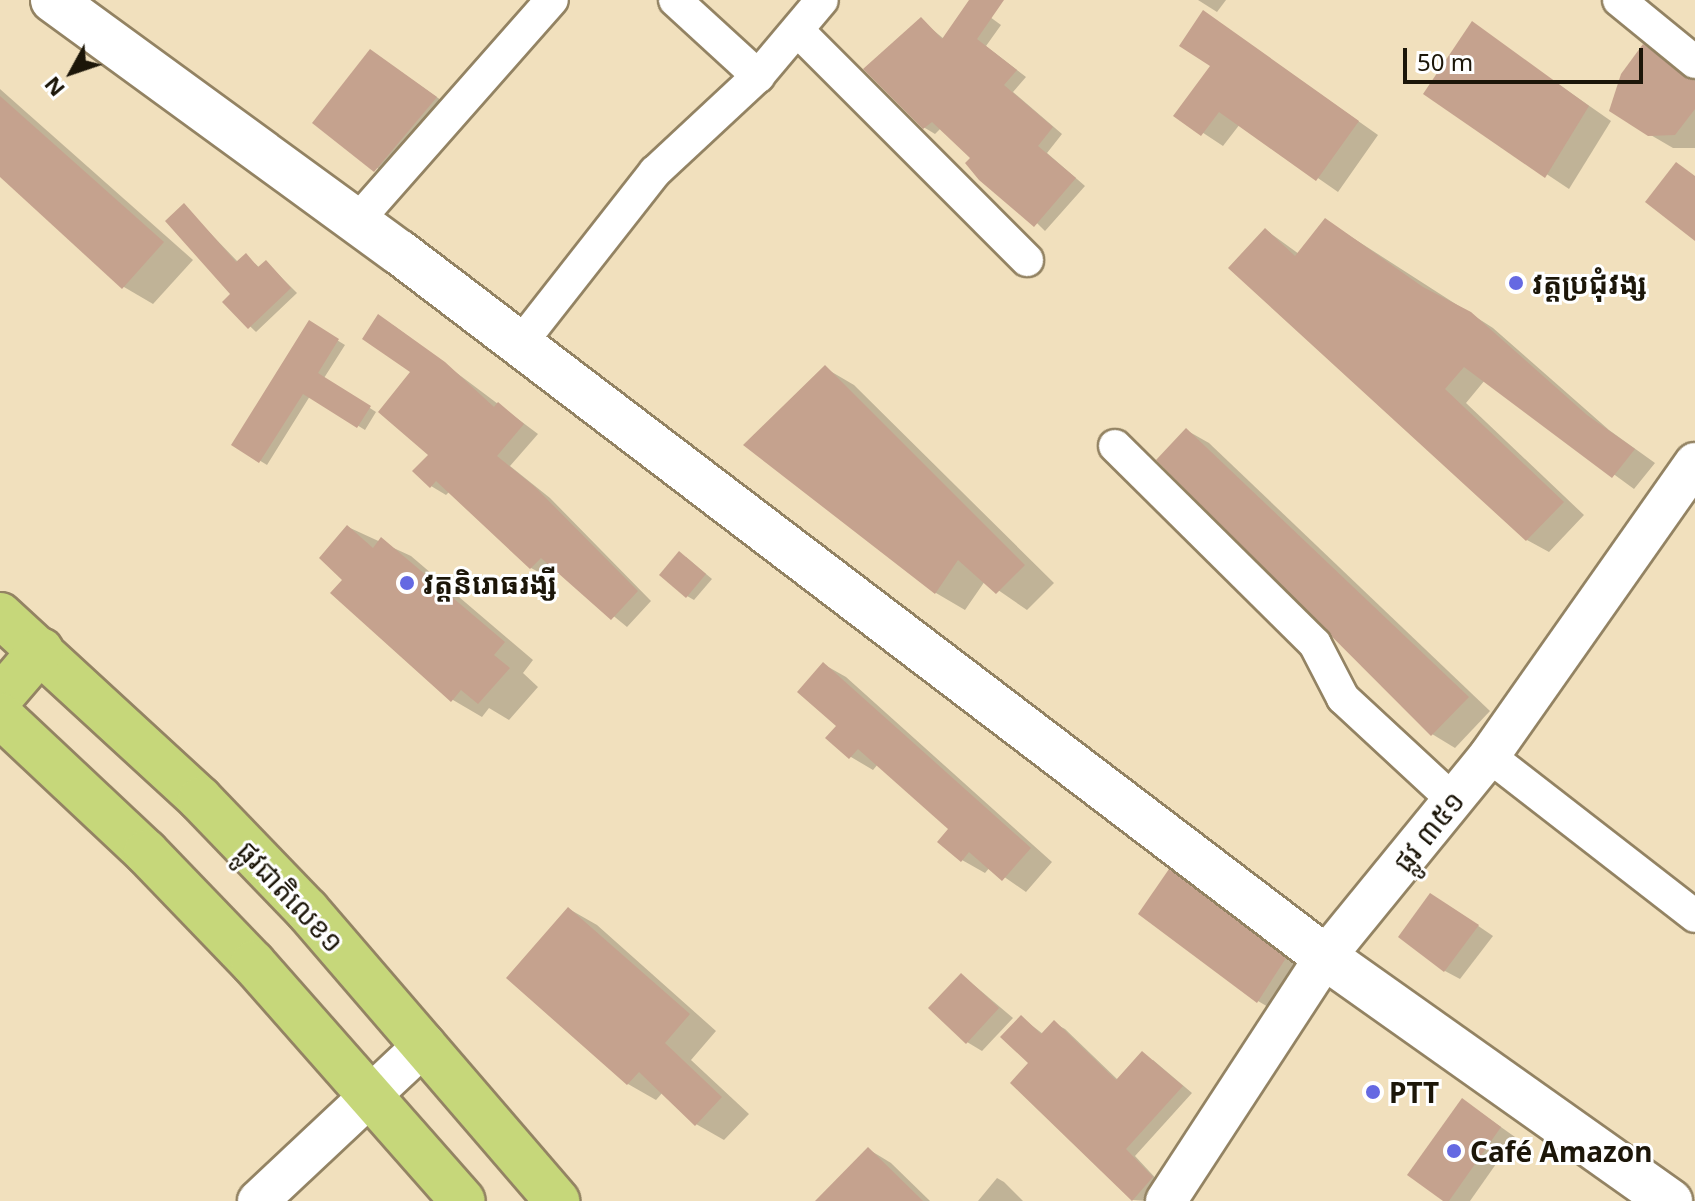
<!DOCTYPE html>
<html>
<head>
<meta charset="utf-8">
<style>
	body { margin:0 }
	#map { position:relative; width:1695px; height:1201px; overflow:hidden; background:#f1e0bd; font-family:Georgia,"Noto Sans Khmer",serif }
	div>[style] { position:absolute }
	.shadow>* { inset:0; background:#0003 }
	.building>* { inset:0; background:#c5a28e }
	.roads { filter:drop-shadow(2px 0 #938363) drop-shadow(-2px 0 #938363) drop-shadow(0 2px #938363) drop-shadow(0 -2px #938363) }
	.minor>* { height:32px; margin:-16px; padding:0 16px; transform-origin:16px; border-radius:16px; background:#fff }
	.tertiary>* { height:40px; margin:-20px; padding:0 20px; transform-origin:20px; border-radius:20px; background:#fff }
	.secondary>* { height:44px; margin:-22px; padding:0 22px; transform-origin:22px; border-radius:22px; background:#fff }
	.trunk>* { height:44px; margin:-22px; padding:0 22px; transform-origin:22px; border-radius:22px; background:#c6d77a }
	.dots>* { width:22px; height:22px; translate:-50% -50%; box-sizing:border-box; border:4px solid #fff; border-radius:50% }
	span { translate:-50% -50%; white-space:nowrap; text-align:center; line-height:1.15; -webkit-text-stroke:6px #fff; paint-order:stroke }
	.poi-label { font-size:28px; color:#1c1609; font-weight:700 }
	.left { translate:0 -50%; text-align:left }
	.street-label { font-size:28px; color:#1c1609 }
	.north { position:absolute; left:32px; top:32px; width:80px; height:80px; -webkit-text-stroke:6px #fff; paint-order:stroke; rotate:230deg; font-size:22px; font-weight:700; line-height:32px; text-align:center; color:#1c1609 }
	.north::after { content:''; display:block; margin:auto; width:28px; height:36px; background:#1c1609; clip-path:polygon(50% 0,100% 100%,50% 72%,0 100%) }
	.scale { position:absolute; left:1403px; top:48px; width:240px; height:36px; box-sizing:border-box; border:4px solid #1c1609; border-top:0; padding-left:10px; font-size:24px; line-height:28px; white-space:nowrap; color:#1c1609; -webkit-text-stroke:6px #fff; paint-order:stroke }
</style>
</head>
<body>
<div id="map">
	<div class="shadow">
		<i style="clip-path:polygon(1198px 0,1226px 0,1217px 12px)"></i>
		<i style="clip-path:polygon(979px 9px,1001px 25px,986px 46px,1026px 77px,1013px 92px,1062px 134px,1047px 153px,1085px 186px,1045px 231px,941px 128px,935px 134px,925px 128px,866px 70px,921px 20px,944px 39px)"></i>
		<i style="clip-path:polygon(1204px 12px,1378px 135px,1338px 192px,1240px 124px,1223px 146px,1176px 115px,1213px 65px)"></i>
		<i style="clip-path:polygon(1472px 24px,1611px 121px,1569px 189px,1426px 94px)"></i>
		<i style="clip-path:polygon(1644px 47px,1695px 80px,1695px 148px,1673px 148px,1649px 134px)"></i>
		<i style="clip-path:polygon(371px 51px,458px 112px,398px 183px,315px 123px)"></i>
		<i style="clip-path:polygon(0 89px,193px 260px,153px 304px,124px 287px,0 175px)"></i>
		<i style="clip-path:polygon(184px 206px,238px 262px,246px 256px,260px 268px,266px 262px,297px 293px,256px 332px,225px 302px,233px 294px)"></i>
		<i style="clip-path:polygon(1325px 220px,1493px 328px,1609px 430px,1655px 463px,1634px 489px,1485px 380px,1466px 403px,1584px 515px,1549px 552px,1527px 540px,1231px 268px,1266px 230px,1299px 254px)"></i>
		<i style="clip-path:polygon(309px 323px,345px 345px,324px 378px,376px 412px,365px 430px,310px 396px,267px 465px,233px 444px)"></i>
		<i style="clip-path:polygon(393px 325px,538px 434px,510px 466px,550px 498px,651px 601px,627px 627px,554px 567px,546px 576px,531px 568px,450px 491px,446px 495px,431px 486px,431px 455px,413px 372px)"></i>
		<i style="clip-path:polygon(825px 368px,854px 385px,1054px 583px,1027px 610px,985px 581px,965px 610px,936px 593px,746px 445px)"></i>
		<i style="clip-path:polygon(1186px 430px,1209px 443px,1490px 711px,1455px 748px,1432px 734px)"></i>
		<i style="clip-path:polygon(348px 527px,411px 556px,533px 660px,523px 673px,538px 687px,509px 720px,489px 708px,482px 717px,453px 700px,345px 580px)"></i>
		<i style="clip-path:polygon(686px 557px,712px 579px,694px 600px,687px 596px)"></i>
		<i style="clip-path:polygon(823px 664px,846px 677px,1052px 862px,1026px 892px,990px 867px,985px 873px,962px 860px,951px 829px,878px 764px,873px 770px,851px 757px)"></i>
		<i style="clip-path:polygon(1169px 872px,1307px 973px,1280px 1014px,1258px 1001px)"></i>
		<i style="clip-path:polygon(1446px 904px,1493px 936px,1460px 979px,1445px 971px)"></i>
		<i style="clip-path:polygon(569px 909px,597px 925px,716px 1031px,691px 1060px,749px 1114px,724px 1140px,696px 1124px,663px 1092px,656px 1100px,628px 1084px)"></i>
		<i style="clip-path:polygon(962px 975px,1013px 1018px,982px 1051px,967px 1042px)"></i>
		<i style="clip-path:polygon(1022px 1018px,1043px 1034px,1054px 1023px,1065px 1029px,1118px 1080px,1153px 1060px,1192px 1093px,1135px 1156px,1162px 1185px,1148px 1201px,1133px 1200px,1013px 1083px,1031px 1063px)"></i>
		<i style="clip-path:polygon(1477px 1110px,1515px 1137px,1470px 1201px,1446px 1201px)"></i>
		<i style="clip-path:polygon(868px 1149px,891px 1163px,930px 1201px,817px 1201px)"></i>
		<i style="clip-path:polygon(997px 1178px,1004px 1182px,1023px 1201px,978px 1201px)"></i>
	</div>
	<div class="building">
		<i style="clip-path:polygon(969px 0,1004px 0,977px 39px,1017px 70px,1004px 85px,1053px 127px,1038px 146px,1076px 178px,1034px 227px,979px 180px,965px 163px,970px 158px,932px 122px,923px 129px,863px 69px,921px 17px,942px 39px)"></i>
		<i style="clip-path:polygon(1203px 10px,1359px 121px,1316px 181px,1219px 112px,1201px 136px,1173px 116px,1210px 66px,1179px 46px)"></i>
		<i style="clip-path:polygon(1472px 21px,1589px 106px,1545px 178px,1423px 94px)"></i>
		<i style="clip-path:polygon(1643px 44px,1695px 81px,1695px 109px,1675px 135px,1648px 136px,1609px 111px,1621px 74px)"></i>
		<i style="clip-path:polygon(370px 49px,437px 97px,374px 172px,312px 123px)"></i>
		<i style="clip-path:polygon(0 96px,164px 242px,122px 289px,0 177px)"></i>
		<i style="clip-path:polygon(1676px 162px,1695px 176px,1695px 241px,1645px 202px)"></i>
		<i style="clip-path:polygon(184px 203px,236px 262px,246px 253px,258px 267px,266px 260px,291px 288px,248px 329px,222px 302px,230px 294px,165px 221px)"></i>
		<i style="clip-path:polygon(1325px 218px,1423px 287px,1471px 312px,1587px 415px,1635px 449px,1612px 478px,1464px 367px,1445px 389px,1564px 502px,1526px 541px,1228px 268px,1265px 228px,1295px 256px)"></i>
		<i style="clip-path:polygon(378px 314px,445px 362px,494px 407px,498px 402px,524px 424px,497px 456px,535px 487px,638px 591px,611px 620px,541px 558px,530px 569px,436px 481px,430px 488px,412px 471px,428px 455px,378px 412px,410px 372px,362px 339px)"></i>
		<i style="clip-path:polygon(309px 320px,339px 339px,318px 373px,371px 406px,357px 428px,303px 394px,259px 463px,231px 445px)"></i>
		<i style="clip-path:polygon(825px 365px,1025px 565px,996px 594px,958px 560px,935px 594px,743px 445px)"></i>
		<i style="clip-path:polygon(1186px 428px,1469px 697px,1431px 736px,1156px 460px)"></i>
		<i style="clip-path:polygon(347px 525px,373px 548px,381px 537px,505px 642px,494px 655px,510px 668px,478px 704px,461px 690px,451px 702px,330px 593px,342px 580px,319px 558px)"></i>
		<i style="clip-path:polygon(679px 551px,706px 574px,686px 598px,659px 575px)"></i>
		<i style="clip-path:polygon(823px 662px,1031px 848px,1002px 881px,969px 852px,961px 862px,937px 842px,948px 829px,858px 749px,849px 759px,825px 738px,836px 726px,797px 692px)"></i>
		<i style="clip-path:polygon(1169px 869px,1286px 958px,1257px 1003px,1138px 914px)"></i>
		<i style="clip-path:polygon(1430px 893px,1479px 925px,1444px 972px,1398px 937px)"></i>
		<i style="clip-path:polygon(568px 907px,690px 1014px,665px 1043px,722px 1097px,695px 1126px,639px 1072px,627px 1085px,506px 978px)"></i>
		<i style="clip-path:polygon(961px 973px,999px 1008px,966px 1044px,928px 1008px)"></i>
		<i style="clip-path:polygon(1021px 1015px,1041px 1034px,1054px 1020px,1116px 1080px,1142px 1051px,1183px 1086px,1126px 1149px,1153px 1177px,1132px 1201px,1010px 1083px,1028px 1063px,1000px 1037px)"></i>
		<i style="clip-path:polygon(1462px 1098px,1501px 1127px,1449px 1201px,1443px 1201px,1407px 1175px)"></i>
		<i style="clip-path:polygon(868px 1147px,923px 1201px,815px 1201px)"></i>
	</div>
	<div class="roads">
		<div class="minor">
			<i style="left:675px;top:0;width:113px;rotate:42.5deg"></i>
			<i style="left:1619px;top:0;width:98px;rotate:39.2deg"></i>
			<i style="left:798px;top:31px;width:324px;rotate:45deg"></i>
			<i style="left:356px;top:222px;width:296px;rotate:-48.6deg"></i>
			<i style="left:520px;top:344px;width:219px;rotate:-51.9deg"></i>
			<i style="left:655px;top:172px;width:141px;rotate:-43deg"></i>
			<i style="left:758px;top:76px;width:99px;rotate:-49.9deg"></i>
			<i style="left:1115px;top:446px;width:281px;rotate:44.7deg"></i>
			<i style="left:1315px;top:644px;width:61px;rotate:62.6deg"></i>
			<i style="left:1343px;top:698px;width:150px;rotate:42.8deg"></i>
			<i style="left:1489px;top:756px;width:261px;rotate:37.8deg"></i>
		</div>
		<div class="tertiary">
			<i style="left:258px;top:1201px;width:229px;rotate:-43.2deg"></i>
			<i style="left:1166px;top:1201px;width:291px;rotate:-56.9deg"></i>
			<i style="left:1325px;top:957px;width:259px;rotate:-50.8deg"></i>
			<i style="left:1489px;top:756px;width:358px;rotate:-54.9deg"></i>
		</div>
		<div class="secondary">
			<i style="left:53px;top:0;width:428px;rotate:36.1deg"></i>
			<i style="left:399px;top:252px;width:1164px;rotate:37.28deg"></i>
			<i style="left:1325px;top:957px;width:423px;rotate:35.3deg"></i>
		</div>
		<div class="trunk">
			<i style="left:0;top:615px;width:272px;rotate:42.6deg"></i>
			<i style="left:200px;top:799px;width:154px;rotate:46.1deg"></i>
			<i style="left:307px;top:910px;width:384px;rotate:49.3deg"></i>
			<i style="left:0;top:698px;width:63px;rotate:-49.5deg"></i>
			<i style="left:0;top:715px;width:200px;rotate:43.2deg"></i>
			<i style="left:146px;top:852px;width:154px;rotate:46.1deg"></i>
			<i style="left:253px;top:963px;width:317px;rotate:48.6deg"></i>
		</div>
	</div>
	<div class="dots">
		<i style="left:1516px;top:283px;background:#6569e2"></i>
		<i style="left:407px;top:583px;background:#6569e2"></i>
		<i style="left:1373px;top:1092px;background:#6569e2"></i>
		<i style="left:1454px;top:1151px;background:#6569e2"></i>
	</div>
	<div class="poi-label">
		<span class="left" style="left:1532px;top:283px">វត្តប្រជុំវង្ស</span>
		<span class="left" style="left:423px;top:583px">វត្តនិរោធរង្សី</span>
		<span class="left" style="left:1389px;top:1092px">PTT</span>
		<span class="left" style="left:1470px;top:1151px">Café Amazon</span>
	</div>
	<div class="street-label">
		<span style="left:1428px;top:831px;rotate:-51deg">ផ្លូវ ៣៥១</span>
		<span style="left:291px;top:896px;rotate:47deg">ផ្លូវជាតិលេខ១</span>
	</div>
	<div class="north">N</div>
	<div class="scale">50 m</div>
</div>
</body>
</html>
